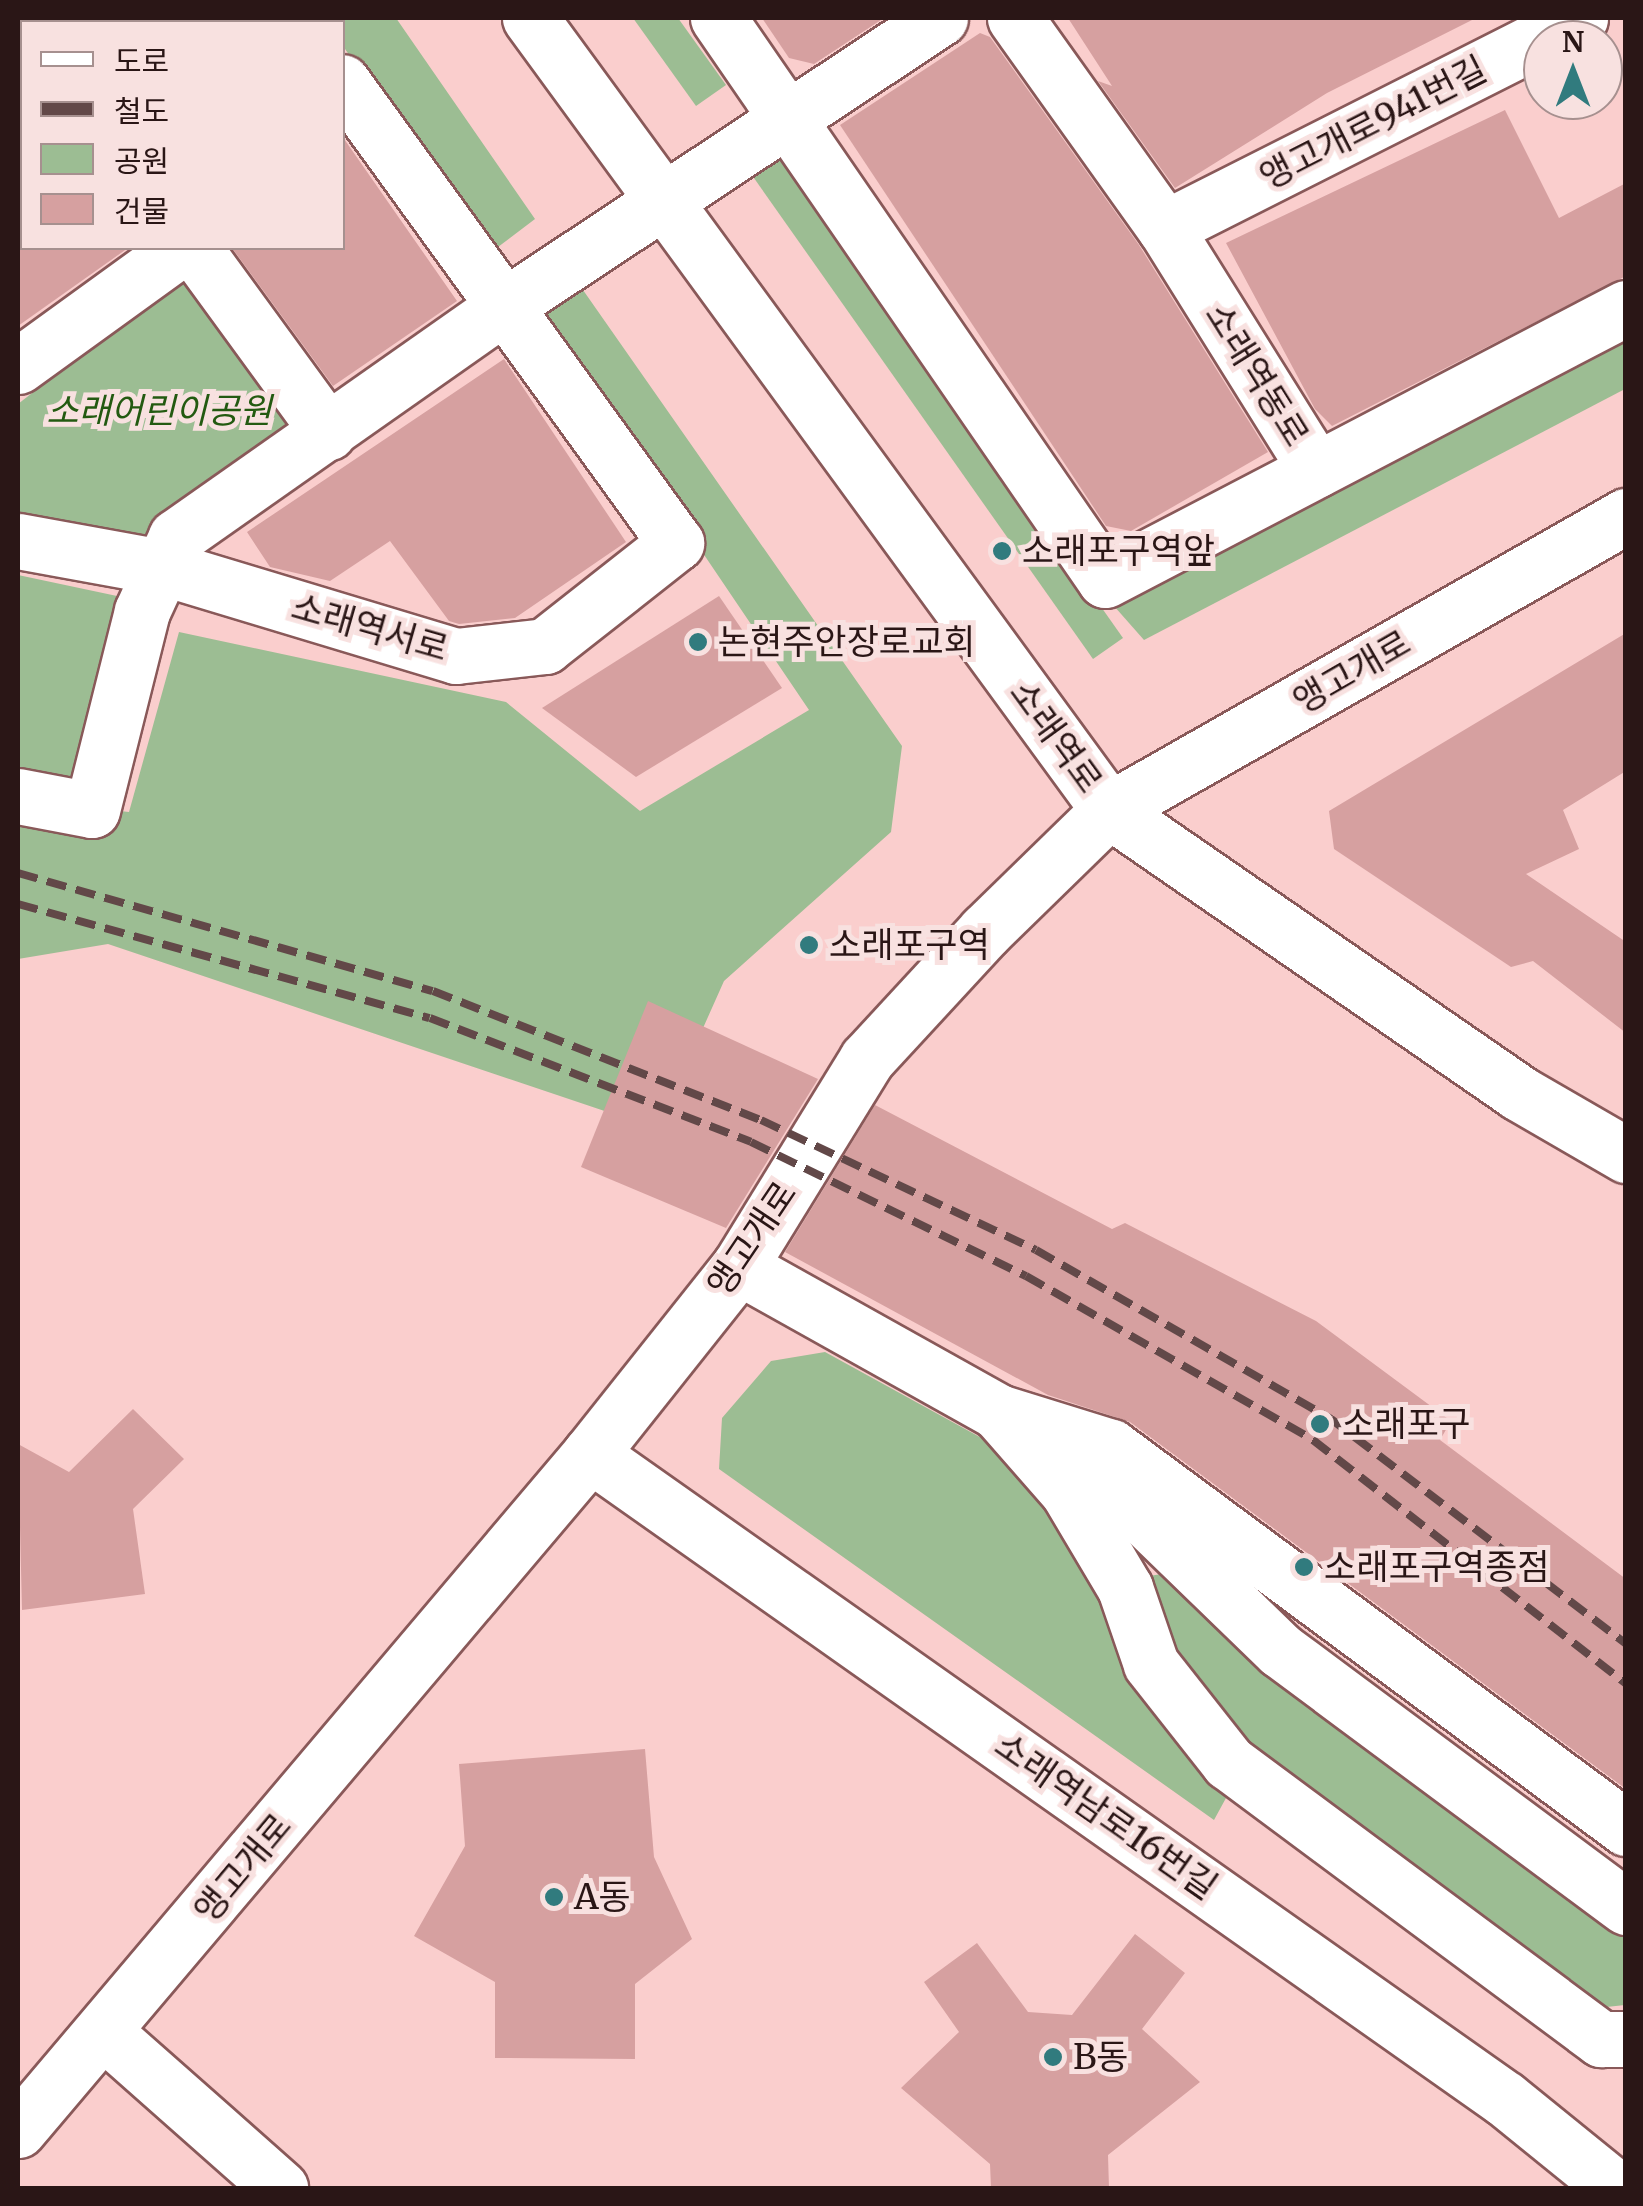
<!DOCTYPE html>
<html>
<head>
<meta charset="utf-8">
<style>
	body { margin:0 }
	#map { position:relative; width:1643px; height:2206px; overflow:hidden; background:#facecd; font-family:Merriweather,"Noto Sans KR",serif }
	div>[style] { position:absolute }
	.green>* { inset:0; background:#9cbd93 }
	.building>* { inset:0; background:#d6a0a0 }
	.roads { filter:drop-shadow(2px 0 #895959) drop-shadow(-2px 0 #895959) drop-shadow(0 2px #895959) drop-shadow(0 -2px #895959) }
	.minor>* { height:55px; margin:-27.5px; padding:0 27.5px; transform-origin:27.5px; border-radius:27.5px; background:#fff }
	.rail>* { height:8px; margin-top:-4px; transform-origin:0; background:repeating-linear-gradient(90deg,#624848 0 20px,transparent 0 30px) }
	.dots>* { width:28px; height:28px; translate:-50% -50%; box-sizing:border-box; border:5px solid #f8e1e0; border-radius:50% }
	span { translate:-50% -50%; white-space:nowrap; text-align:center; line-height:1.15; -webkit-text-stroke:10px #f8e1e0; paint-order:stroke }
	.street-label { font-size:35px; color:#2a1616 }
	.park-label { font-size:35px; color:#235a11; font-style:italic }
	.poi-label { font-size:35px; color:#2a1616 }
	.left { translate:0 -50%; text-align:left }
	.frame { position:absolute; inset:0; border:20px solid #2a1616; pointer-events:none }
	.legend { position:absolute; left:20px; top:20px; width:325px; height:230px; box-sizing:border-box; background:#f8e1e0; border:2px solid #a6908f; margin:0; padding:12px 18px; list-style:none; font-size:30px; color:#2a1616 }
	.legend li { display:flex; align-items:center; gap:20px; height:50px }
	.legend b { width:50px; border:2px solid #a6908f }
	.north { position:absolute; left:1523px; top:20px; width:100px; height:100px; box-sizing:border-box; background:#f8e1e0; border:2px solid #a6908f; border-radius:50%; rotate:0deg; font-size:28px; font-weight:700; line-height:40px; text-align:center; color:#2a1616 }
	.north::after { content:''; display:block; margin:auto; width:35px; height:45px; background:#317b7e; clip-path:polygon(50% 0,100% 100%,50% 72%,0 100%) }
</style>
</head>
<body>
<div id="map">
	<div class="green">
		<i style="clip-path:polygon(323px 18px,396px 18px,535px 219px,486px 256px,343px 46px,342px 22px)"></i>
		<i style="clip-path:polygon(633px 18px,678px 18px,726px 85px,696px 106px)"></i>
		<i style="clip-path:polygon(779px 150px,1123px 638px,1093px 659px,749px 171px)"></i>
		<i style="clip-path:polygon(181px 277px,290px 430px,140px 538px,18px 513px,18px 404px)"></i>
		<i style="clip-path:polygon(583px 290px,902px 746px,891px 832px,724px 981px,658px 1129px,108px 944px,18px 959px,18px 800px,129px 812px,179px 632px,506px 702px,640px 811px,809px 710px,542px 315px)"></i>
		<i style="clip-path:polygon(1625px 339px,1625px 389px,1144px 640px,1114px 606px)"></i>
		<i style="clip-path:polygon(18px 575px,117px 596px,72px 779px,18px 770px)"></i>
		<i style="clip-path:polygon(825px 1352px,1007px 1452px,1064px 1507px,1133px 1681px,1226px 1798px,1214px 1820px,719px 1469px,722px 1418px,771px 1361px)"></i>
		<i style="clip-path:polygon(1174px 1572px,1625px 1929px,1625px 2005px,1588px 2009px,1245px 1741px,1188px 1688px,1143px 1577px)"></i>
	</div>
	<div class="building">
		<i style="clip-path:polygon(762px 18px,884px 18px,814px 64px,789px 58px)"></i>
		<i style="clip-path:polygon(1068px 18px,1476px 18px,1327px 93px,1175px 188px,1098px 81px,1112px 86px)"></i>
		<i style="clip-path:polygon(980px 33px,990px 37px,1139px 245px,1268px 452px,1131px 531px,1106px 526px,840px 125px)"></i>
		<i style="clip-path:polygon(1505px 110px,1559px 218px,1626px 183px,1626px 276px,1332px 426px,1315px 409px,1226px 243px)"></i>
		<i style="clip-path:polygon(342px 136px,457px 301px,333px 386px,232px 248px,342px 248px)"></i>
		<i style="clip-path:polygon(18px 248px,128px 248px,18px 326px)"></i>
		<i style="clip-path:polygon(504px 359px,626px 542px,515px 618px,459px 624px,449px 621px,390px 541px,330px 581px,270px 567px,247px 532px)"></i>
		<i style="clip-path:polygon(719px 596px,782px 688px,636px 777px,542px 708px)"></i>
		<i style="clip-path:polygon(1626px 633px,1626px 771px,1563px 810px,1579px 849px,1526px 874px,1626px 942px,1626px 1033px,1533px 961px,1511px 967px,1334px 849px,1329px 811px)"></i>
		<i style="clip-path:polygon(648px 1001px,818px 1079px,726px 1228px,581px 1167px)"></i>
		<i style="clip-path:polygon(875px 1105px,1112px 1229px,1125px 1223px,1316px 1321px,1451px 1421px,1440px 1440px,1626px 1579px,1626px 1789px,1130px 1422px,1048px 1395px,785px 1252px)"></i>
		<i style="clip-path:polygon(133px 1409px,184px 1459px,133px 1509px,145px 1594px,22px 1610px,18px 1444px,69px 1472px)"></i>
		<i style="clip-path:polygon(645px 1749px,654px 1857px,692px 1939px,635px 1984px,635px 2059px,495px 2058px,495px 1982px,414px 1936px,465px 1846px,459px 1764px)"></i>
		<i style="clip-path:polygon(1135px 1934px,1185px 1973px,1142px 2029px,1200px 2082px,1108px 2155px,1109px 2188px,991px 2188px,990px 2164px,901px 2088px,959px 2032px,924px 1982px,977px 1943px,1028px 2012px,1072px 2015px)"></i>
	</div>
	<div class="roads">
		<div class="minor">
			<i style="left:297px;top:18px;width:5px;rotate:53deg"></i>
			<i style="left:530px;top:18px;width:981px;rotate:53.83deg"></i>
			<i style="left:1109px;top:810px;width:498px;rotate:34.6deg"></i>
			<i style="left:1519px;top:1093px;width:124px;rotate:30.1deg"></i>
			<i style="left:718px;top:18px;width:682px;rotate:55.45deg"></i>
			<i style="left:1105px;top:580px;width:588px;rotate:-27.57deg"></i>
			<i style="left:1015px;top:18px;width:258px;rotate:54.5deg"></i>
			<i style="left:1165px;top:228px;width:285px;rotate:58deg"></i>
			<i style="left:46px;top:22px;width:8px;rotate:-30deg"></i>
			<i style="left:1165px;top:228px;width:465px;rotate:-26.8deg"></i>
			<i style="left:194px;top:248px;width:228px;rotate:53.9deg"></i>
			<i style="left:18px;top:366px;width:201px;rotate:-35.9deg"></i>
			<i style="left:18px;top:541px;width:145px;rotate:10.3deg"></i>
			<i style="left:161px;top:567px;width:308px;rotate:16.8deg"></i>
			<i style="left:456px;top:656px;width:90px;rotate:-6.4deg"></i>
			<i style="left:545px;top:646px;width:167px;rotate:-38.2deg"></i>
			<i style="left:676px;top:543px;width:569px;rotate:-125.92deg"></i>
			<i style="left:18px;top:796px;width:75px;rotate:10.7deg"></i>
			<i style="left:92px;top:810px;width:205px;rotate:-75.9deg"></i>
			<i style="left:142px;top:611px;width:81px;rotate:-65.3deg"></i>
			<i style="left:176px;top:537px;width:400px;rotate:-35.1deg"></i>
			<i style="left:503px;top:307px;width:524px;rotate:-33.48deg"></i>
			<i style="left:739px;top:1267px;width:297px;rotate:29.2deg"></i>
			<i style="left:998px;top:1412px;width:118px;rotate:17.2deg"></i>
			<i style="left:1111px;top:1447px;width:641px;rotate:36.49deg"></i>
			<i style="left:998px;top:1412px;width:106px;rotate:48.8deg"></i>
			<i style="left:1068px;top:1492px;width:112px;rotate:59.3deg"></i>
			<i style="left:1125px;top:1588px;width:80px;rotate:71.1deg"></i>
			<i style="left:1151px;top:1664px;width:125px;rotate:51.8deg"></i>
			<i style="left:1228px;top:1762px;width:465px;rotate:36.6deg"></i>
			<i style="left:1601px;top:2039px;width:25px"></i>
			<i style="left:590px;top:1454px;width:1119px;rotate:35.18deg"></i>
			<i style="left:1505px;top:2099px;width:141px;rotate:39deg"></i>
			<i style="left:1089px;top:1465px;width:266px;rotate:44.1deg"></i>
			<i style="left:1280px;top:1650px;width:431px;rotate:36.6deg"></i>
			<i style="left:105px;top:2033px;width:234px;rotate:41.5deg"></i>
			<i style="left:18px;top:2130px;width:886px;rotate:-49.76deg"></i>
			<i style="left:590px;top:1454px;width:239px;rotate:-51.5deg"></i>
			<i style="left:739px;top:1267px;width:244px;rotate:-58.4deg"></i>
			<i style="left:867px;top:1059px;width:174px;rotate:-47.3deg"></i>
			<i style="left:985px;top:931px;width:173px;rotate:-44.3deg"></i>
			<i style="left:1109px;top:810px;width:595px;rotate:-29.63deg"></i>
		</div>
	</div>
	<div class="rail">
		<i style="left:18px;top:873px;width:431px;rotate:15.9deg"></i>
		<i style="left:433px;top:991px;width:352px;rotate:21.5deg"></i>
		<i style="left:761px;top:1120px;width:304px;rotate:25.3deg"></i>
		<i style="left:1036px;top:1250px;width:340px;rotate:29.8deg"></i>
		<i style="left:1331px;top:1419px;width:371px;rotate:37.3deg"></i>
		<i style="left:18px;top:904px;width:427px;rotate:15.5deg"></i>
		<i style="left:430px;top:1018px;width:344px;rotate:21.1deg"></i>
		<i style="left:751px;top:1142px;width:306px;rotate:26deg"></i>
		<i style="left:1026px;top:1276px;width:331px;rotate:29.7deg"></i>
		<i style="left:1313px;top:1440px;width:397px;rotate:37.9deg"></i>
	</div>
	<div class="dots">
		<i style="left:1002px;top:551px;background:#317b7e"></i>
		<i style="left:698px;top:642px;background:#317b7e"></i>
		<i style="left:809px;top:945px;background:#317b7e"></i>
		<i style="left:1320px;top:1424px;background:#317b7e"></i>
		<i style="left:1304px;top:1567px;background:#317b7e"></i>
		<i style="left:554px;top:1897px;background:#317b7e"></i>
		<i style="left:1053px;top:2057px;background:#317b7e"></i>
	</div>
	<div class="street-label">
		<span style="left:1373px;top:123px;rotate:-27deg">앵고개로941번길</span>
		<span style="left:1257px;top:375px;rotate:58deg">소래역동로</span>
		<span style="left:370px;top:628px;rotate:16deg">소래역서로</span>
		<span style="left:1352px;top:672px;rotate:-30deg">앵고개로</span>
		<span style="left:1056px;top:737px;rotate:54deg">소래역로</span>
		<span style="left:752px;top:1239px;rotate:-56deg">앵고개로</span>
		<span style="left:1106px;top:1816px;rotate:35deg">소래역남로16번길</span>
		<span style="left:243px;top:1868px;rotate:-50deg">앵고개로</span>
	</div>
	<div class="park-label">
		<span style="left:159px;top:411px">소래어린이공원</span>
	</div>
	<div class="poi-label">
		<span class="left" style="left:1022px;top:551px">소래포구역앞</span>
		<span class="left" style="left:718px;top:642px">논현주안장로교회</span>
		<span class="left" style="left:829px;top:945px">소래포구역</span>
		<span class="left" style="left:1342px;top:1424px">소래포구</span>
		<span class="left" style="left:1324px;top:1567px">소래포구역종점</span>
		<span class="left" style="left:574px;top:1897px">A동</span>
		<span class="left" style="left:1073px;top:2057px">B동</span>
	</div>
	<div class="frame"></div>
	<ul class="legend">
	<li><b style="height:12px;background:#fff"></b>도로</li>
	<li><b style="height:12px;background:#624848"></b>철도</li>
	<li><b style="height:28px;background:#9cbd93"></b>공원</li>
	<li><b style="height:28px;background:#d6a0a0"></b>건물</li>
	</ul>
	<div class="north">N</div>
</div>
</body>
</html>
